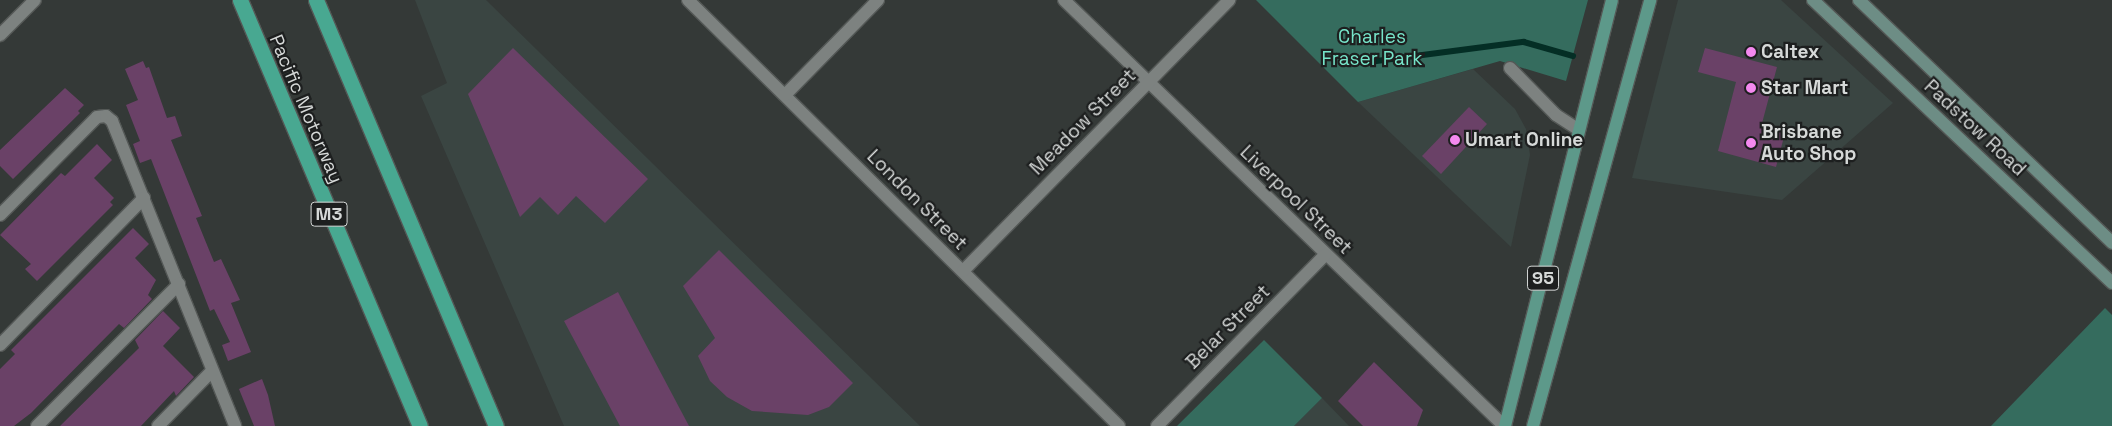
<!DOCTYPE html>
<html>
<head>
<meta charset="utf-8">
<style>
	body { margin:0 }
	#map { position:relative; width:2112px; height:426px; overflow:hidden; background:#343937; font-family:"Space Grotesk",sans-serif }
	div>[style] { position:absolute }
	.built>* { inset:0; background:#3a4542 }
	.green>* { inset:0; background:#356c5e }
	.stream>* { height:5.5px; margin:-2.75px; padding:0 2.75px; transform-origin:2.75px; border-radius:2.75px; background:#042e25 }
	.building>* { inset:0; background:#6a4167 }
	.roads { filter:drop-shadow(1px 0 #545856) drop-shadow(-1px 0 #545856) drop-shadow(0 1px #545856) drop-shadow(0 -1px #545856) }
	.street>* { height:12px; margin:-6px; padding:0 6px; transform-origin:6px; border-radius:6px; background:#7d8280 }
	.secondary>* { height:12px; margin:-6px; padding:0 6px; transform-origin:6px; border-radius:6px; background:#6d8d85 }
	.primary>* { height:12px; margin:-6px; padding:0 6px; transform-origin:6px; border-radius:6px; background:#5d998a }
	.highway>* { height:15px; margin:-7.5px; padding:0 7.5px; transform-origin:7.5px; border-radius:7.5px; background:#48a891 }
	.dots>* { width:14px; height:14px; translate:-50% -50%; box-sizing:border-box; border:2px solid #1d1f1f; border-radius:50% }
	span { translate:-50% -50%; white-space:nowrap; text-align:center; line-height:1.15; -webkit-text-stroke:4.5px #1d1f1f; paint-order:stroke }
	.shield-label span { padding:1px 4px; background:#1d1f1f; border:1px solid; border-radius:4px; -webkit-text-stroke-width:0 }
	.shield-label { font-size:18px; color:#d6d9d8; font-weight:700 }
	.park-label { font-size:19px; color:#77e5ca }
	.poi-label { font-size:19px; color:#d6d9d8; font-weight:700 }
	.left { translate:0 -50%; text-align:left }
	.street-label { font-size:19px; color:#d6d9d8 }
</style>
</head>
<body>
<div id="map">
	<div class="built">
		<i style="clip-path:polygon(415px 0,486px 0,920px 426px,564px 426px,421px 96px,447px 83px)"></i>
		<i style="clip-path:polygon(1678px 0,1781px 0,1893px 103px,1782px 200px,1632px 178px)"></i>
		<i style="clip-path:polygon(1473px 69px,1515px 109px,1526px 129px,1530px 155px,1511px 247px,1358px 102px)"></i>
		<i style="clip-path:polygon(1322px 398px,1349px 426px,1294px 426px)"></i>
	</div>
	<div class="green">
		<i style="clip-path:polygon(1256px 0,1588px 0,1566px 81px,1500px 61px,1358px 102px)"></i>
		<i style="clip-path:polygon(2105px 308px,2112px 315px,2112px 426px,1991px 426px)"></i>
		<i style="clip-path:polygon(1264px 340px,1322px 398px,1294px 426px,1177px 426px)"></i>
	</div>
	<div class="stream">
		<i style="left:1369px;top:62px;width:156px;rotate:-7.4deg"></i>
		<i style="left:1524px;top:42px;width:51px;rotate:15.9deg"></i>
	</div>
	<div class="building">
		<i style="clip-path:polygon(513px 48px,648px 179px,605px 223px,576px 196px,558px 215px,540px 197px,520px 217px,468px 94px)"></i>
		<i style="clip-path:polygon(1705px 48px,1777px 67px,1761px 127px,1785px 133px,1776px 167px,1718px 151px,1736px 82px,1698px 72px)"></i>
		<i style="clip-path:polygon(143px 61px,146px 68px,149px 67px,167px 118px,175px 116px,182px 136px,171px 140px,202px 216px,196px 218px,214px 262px,221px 259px,240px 300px,231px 303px,251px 352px,228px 361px,222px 345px,230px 342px,214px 309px,210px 311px,151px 159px,140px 163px,133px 144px,140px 141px,126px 105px,138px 100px,125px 69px)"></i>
		<i style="clip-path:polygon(65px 88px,84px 105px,78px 111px,80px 113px,13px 179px,0 166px,0 150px)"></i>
		<i style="clip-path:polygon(1469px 107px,1487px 124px,1441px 174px,1422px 156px)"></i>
		<i style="clip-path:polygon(97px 144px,112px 160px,94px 178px,114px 198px,110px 202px,113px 205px,37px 281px,25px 269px,31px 264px,0 235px,61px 173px,65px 176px)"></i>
		<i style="clip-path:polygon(133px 228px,149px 244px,135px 258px,156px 280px,148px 295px,152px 299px,124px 328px,119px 324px,31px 413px,14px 426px,0 426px,0 369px,15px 354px,11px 350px)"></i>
		<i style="clip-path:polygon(719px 250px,853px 383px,829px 407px,808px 415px,752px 411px,727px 397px,710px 381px,698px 356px,715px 338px,683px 286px)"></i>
		<i style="clip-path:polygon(618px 292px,689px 426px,620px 426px,564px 321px)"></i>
		<i style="clip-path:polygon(163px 311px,180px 328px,163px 346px,194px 377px,176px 396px,174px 391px,141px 426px,60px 426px,139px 348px,135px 340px)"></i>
		<i style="clip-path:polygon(1374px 362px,1423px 410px,1417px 426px,1363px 426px,1338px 401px)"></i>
		<i style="clip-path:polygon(262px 379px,268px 395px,275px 426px,254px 426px,239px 389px)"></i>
	</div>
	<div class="roads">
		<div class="street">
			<i style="left:688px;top:0;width:606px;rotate:44.67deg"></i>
			<i style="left:1064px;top:0;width:612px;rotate:44.07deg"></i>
			<i style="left:0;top:35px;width:49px;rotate:-45deg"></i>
			<i style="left:1510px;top:68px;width:66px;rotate:45.6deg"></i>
			<i style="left:1556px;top:115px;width:27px;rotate:33deg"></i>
			<i style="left:785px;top:95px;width:133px;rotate:-45.6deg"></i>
			<i style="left:0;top:215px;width:138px;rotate:-45.3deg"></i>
			<i style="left:97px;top:117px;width:9px;rotate:-6deg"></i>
			<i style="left:106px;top:116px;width:8px;rotate:40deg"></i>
			<i style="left:112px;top:121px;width:329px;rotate:68deg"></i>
			<i style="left:963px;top:271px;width:380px;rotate:-45.5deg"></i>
			<i style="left:0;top:345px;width:206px;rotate:-45.6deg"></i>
			<i style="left:37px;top:426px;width:201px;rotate:-45deg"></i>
			<i style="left:158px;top:426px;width:77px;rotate:-45.5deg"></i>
			<i style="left:1157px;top:426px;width:240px;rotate:-45.5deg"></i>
		</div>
		<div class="secondary">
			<i style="left:1813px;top:0;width:412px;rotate:43.4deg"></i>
			<i style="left:1859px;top:0;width:351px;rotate:43.8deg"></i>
		</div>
		<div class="primary">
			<i style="left:1505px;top:426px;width:439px;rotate:-75.9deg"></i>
			<i style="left:1533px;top:426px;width:442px;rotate:-74.6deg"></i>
		</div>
		<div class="highway">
			<i style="left:240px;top:0;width:462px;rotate:67.1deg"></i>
			<i style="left:316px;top:0;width:462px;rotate:67.1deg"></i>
		</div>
	</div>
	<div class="dots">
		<i style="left:1751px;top:52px;background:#f489ef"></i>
		<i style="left:1751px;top:88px;background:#f489ef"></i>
		<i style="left:1455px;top:140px;background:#f489ef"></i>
		<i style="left:1751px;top:143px;background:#f489ef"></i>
	</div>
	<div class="shield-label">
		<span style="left:329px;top:214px">M3</span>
		<span style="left:1543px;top:278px">95</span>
	</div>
	<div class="park-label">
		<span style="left:1372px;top:48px">Charles<br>Fraser Park</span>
	</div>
	<div class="poi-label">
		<span class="left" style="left:1761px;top:52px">Caltex</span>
		<span class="left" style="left:1761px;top:88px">Star Mart</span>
		<span class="left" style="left:1761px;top:143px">Brisbane<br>Auto Shop</span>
		<span class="left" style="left:1465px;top:140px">Umart Online</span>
	</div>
	<div class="street-label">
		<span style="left:306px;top:109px;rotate:67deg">Pacific Motorway</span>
		<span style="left:1083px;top:122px;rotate:-45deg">Meadow Street</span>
		<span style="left:1975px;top:128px;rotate:43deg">Padstow Road</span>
		<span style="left:917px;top:200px;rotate:45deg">London Street</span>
		<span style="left:1296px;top:200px;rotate:44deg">Liverpool Street</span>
		<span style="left:1228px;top:327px;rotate:-45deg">Belar Street</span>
	</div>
</div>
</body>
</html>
